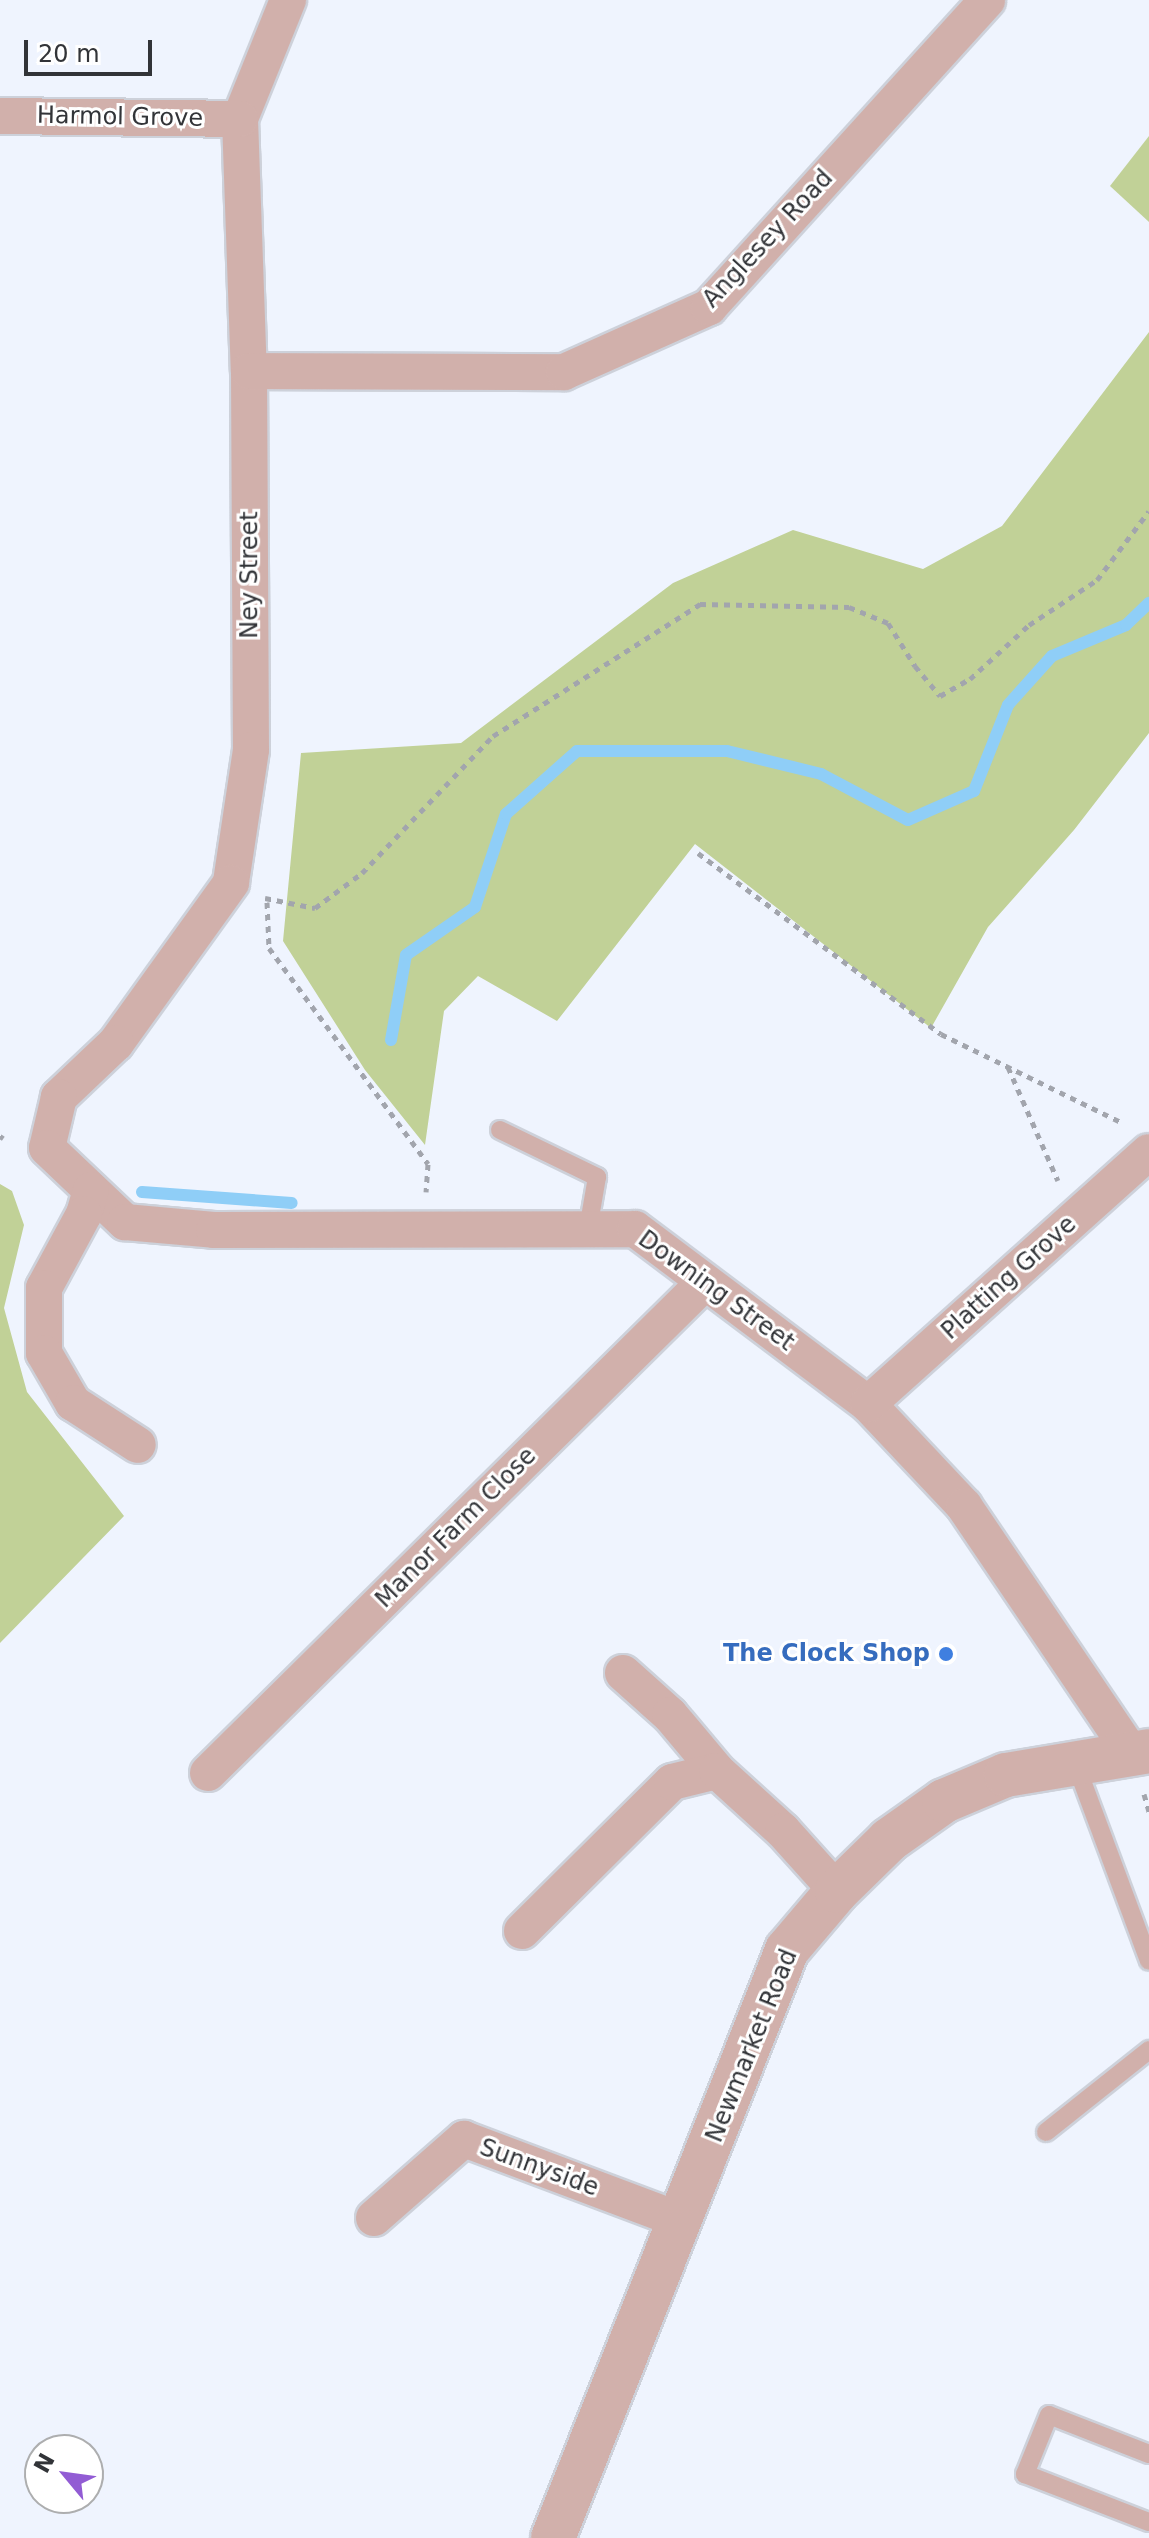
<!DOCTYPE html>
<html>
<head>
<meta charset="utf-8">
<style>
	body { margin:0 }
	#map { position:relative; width:1149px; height:2538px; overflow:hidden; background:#eff4fe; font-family:"DejaVu Sans",sans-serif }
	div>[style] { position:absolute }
	.green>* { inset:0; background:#c1d197 }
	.stream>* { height:12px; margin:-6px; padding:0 6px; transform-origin:6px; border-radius:6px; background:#8fcef7 }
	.path>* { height:5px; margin-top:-2.5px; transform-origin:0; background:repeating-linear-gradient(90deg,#a2a5ad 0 6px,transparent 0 12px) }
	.roads { filter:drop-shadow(2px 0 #cdd1da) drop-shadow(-2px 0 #cdd1da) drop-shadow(0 2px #cdd1da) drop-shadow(0 -2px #cdd1da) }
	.service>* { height:18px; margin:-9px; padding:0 9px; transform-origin:9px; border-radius:9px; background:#d1b0ab }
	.minor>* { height:36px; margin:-18px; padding:0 18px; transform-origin:18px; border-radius:18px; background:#d1b0ab }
	.tertiary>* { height:44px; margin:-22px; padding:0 22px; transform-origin:22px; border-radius:22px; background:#d1b0ab }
	.dots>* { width:22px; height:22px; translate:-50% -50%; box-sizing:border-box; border:4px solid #fff; border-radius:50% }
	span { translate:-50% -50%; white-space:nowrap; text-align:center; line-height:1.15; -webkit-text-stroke:6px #fff; paint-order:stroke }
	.street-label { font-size:24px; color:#323438 }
	.shop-label { font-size:24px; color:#366cbe; font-weight:700 }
	.right { translate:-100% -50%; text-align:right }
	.north { position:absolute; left:24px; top:2434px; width:80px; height:80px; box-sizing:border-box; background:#fff; border:2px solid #adaeaf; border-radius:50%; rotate:299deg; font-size:22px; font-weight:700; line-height:32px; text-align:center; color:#323438 }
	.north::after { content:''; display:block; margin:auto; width:28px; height:36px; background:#925cd4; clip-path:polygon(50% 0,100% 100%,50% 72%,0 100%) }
	.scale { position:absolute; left:24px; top:40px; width:128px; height:36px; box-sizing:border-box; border:4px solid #323438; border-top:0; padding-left:10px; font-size:24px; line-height:28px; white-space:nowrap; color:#323438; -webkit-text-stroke:6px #fff; paint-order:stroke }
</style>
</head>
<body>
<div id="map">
	<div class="green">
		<i style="clip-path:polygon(1149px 136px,1149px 222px,1110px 186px)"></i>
		<i style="clip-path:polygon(1149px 332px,1149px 733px,1074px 830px,988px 927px,931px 1028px,695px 844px,557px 1021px,478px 976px,444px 1011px,425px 1145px,365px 1070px,283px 941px,301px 753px,461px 743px,673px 583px,793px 530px,923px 569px,1002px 526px)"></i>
		<i style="clip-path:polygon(0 1184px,12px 1191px,24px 1225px,4px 1308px,27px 1392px,124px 1516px,0 1643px)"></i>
	</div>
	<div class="stream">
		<i style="left:391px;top:1040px;width:86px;rotate:-80deg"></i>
		<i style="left:406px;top:955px;width:84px;rotate:-34.8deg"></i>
		<i style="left:475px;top:907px;width:98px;rotate:-71.6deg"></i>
		<i style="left:506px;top:814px;width:95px;rotate:-41.6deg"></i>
		<i style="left:577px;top:751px;width:150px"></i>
		<i style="left:727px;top:751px;width:97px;rotate:13.7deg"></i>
		<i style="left:821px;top:774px;width:98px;rotate:27.9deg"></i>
		<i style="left:908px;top:820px;width:72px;rotate:-23.7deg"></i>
		<i style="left:974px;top:791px;width:92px;rotate:-68.4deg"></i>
		<i style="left:1008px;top:705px;width:66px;rotate:-48.1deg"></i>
		<i style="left:1052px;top:656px;width:80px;rotate:-22.7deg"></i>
		<i style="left:1126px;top:625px;width:32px;rotate:-44deg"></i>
		<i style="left:142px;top:1192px;width:150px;rotate:4.2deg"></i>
	</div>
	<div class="path">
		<i style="left:698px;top:853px;width:303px;rotate:36.7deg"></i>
		<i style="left:941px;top:1034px;width:203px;rotate:26.1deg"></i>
		<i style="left:265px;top:898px;width:51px;rotate:11.3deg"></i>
		<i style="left:315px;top:908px;width:59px;rotate:-36.7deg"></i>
		<i style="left:362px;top:873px;width:190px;rotate:-46.3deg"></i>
		<i style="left:493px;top:736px;width:246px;rotate:-32.5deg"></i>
		<i style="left:700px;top:604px;width:149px;rotate:1.2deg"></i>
		<i style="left:849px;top:607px;width:42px;rotate:22.3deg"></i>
		<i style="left:888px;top:623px;width:51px;rotate:57.9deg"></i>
		<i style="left:915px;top:666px;width:39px;rotate:50deg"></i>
		<i style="left:940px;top:696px;width:34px;rotate:-30deg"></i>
		<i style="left:970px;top:679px;width:80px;rotate:-42.5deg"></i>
		<i style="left:1029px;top:625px;width:82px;rotate:-33.5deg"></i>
		<i style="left:1097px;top:580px;width:86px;rotate:-53deg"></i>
		<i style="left:267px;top:902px;width:46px;rotate:87.5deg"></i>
		<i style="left:269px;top:948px;width:268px;rotate:53.6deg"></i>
		<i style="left:428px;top:1164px;width:28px;rotate:94deg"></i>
		<i style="left:1008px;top:1067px;width:124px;rotate:66.3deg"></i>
		<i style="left:0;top:1136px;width:4px;rotate:34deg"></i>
		<i style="left:1144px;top:1794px;width:19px;rotate:74deg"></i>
	</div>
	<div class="roads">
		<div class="service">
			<i style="left:500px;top:1130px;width:108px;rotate:25.9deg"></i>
			<i style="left:597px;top:1177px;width:53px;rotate:99.8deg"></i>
			<i style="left:1075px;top:1762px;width:212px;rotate:69.6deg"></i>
			<i style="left:1046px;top:2132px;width:132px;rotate:-38.5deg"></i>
			<i style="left:1149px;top:2454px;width:107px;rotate:-158.7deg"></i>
			<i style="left:1049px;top:2415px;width:64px;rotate:112.1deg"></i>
			<i style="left:1025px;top:2474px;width:133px;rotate:21.2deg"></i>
		</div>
		<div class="minor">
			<i style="left:288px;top:0;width:128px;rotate:112deg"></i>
			<i style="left:240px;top:119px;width:252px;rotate:88deg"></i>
			<i style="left:249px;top:371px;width:379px;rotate:89.7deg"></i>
			<i style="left:251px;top:750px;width:134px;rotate:98.6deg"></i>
			<i style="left:231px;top:883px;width:197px;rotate:125.7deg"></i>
			<i style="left:116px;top:1043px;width:79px;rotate:136.5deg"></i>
			<i style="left:59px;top:1097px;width:52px;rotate:103.2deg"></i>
			<i style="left:47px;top:1148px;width:108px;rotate:43.5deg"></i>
			<i style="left:125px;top:1222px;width:89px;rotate:5.1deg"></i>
			<i style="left:214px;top:1230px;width:421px;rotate:-0.1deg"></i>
			<i style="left:635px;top:1229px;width:291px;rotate:36.9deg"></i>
			<i style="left:868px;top:1404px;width:140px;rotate:46.7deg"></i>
			<i style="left:964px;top:1506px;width:298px;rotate:55.9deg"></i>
			<i style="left:0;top:116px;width:240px;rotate:0.7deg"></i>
			<i style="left:249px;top:371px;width:315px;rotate:0.2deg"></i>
			<i style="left:564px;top:372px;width:159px;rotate:-24.1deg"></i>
			<i style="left:709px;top:307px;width:414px;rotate:-47.8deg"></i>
			<i style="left:91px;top:1190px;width:25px;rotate:106deg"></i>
			<i style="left:84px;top:1214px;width:84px;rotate:118.4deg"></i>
			<i style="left:44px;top:1288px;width:65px;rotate:90deg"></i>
			<i style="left:44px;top:1353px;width:58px;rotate:59.9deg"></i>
			<i style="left:73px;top:1403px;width:77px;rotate:32.9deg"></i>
			<i style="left:868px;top:1404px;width:377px;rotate:-41.9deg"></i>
			<i style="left:623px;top:1673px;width:63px;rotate:41.8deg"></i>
			<i style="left:670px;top:1715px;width:73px;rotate:50deg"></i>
			<i style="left:208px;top:1773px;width:697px;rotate:-44.65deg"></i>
			<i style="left:522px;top:1931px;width:211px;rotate:-44.8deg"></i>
			<i style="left:672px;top:1782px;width:46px;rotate:-13.7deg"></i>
			<i style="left:717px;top:1771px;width:89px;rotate:42.3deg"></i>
			<i style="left:783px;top:1831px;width:81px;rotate:48deg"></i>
			<i style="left:374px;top:2218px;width:120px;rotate:-41.3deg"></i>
			<i style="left:464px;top:2139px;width:233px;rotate:20.6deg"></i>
		</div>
		<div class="tertiary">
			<i style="left:553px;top:2538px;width:633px;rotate:-68.3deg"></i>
			<i style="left:787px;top:1950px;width:77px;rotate:-49.7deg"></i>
			<i style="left:837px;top:1891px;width:73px;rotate:-44.4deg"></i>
			<i style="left:889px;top:1840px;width:67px;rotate:-35.3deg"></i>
			<i style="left:944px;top:1801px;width:67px;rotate:-22.8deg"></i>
			<i style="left:1006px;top:1775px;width:145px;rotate:-9.5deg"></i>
		</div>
	</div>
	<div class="dots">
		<i style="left:946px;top:1654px;background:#3f7fe0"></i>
	</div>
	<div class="street-label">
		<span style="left:120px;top:117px;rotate:1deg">Harmol Grove</span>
		<span style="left:768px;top:239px;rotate:-47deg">Anglesey Road</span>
		<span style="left:250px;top:575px;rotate:-90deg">Ney Street</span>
		<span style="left:1009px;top:1278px;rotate:-42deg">Platting Grove</span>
		<span style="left:716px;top:1291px;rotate:36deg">Downing Street</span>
		<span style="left:456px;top:1528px;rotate:-45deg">Manor Farm Close</span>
		<span style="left:752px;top:2046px;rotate:-68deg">Newmarket Road</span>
		<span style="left:539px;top:2168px;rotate:20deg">Sunnyside</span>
	</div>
	<div class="shop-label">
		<span class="right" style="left:930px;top:1654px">The Clock Shop</span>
	</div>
	<div class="north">N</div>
	<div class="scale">20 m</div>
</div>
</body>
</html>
